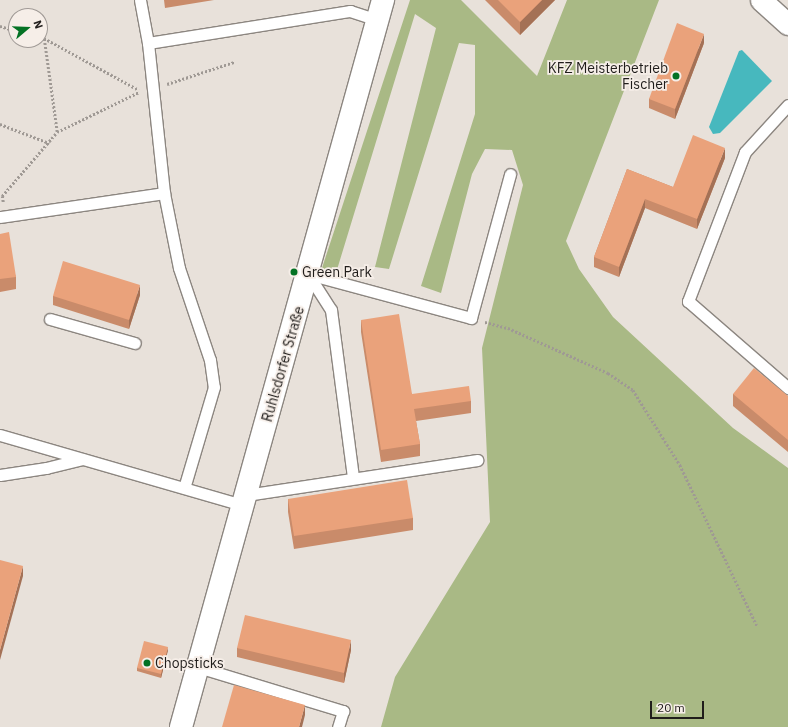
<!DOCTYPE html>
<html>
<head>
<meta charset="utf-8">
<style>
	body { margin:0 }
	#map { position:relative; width:788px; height:727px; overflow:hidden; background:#e8e1da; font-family:"IBM Plex Sans",sans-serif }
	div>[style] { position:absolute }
	.green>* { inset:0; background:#a9b985 }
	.water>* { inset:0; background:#47b8be }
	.path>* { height:2.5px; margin-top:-1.25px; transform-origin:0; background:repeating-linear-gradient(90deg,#9f9994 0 2px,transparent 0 4px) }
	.roads { filter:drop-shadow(1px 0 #8c8680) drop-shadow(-1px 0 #8c8680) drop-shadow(0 1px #8c8680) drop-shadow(0 -1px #8c8680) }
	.service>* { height:11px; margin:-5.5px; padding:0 5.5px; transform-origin:5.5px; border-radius:5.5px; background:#fff }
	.minor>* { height:21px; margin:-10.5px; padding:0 10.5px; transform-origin:10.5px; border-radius:10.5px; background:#fff }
	.tertiary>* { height:22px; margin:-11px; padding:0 11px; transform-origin:11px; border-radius:11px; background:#fff }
	.wall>* { inset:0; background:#c98b6a }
	.shaded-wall>* { inset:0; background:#a47156 }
	.building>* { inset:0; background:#eaa27b }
	.dots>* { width:11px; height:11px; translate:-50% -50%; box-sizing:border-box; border:2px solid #f6eee8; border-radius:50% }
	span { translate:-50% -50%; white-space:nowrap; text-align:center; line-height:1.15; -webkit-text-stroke:3.5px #f6eee8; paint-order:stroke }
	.poi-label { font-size:14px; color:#201d1b }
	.right { translate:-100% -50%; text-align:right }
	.left { translate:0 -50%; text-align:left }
	.street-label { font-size:14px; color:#201d1b }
	.north { position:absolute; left:8px; top:8px; width:40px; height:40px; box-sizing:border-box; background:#f6eee8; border:1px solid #a09a96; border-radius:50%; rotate:71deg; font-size:11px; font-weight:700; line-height:16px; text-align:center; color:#201d1b }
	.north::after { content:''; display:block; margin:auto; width:14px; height:18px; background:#047224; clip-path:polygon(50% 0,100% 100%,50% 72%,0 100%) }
	.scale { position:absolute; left:650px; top:701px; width:54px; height:18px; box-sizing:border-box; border:2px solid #201d1b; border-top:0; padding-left:5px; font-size:12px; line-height:14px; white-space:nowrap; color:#201d1b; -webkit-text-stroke:3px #f6eee8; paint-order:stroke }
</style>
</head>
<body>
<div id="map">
	<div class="green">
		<i style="clip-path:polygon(410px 0,461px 0,537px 76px,567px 0,659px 0,566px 241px,579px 269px,613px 317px,733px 428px,788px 468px,788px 727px,381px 727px,395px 677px,490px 522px,482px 348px,523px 185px,512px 150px,485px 149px,472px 174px,441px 293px,421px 286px,475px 114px,475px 45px,459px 43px,389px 269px,375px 267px,436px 28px,415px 14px,336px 273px,322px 268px)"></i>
	</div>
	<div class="water">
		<i style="clip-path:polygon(742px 50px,772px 81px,720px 133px,713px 134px,709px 127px,739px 51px)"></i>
	</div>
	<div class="path">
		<i style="left:0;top:26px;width:17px;rotate:17deg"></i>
		<i style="left:40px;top:37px;width:4px;rotate:14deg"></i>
		<i style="left:167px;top:84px;width:71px;rotate:-18.2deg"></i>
		<i style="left:0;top:124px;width:53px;rotate:21.2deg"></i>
		<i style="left:57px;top:132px;width:91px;rotate:-26deg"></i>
		<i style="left:3px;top:202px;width:6px;rotate:-99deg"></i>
		<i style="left:2px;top:196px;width:84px;rotate:-49.3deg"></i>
		<i style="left:57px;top:132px;width:95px;rotate:-97.9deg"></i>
		<i style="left:44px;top:38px;width:108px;rotate:28.7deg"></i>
		<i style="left:485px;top:322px;width:24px;rotate:15deg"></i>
		<i style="left:508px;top:328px;width:110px;rotate:24.2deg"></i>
		<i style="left:608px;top:373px;width:30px;rotate:34deg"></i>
		<i style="left:633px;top:390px;width:89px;rotate:57.9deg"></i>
		<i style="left:680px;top:465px;width:178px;rotate:64.4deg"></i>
	</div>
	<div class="roads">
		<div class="service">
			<i style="left:140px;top:0;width:44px;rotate:79.5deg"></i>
			<i style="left:148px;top:43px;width:151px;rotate:83.9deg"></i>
			<i style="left:164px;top:193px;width:76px;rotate:78.7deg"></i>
			<i style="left:179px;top:268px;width:97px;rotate:71.4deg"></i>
			<i style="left:210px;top:360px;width:27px;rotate:82deg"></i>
			<i style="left:214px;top:387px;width:105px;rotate:106.5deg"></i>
			<i style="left:148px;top:43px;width:205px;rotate:-9deg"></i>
			<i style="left:350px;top:11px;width:29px;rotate:18deg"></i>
			<i style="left:788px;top:105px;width:64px;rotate:132.5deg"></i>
			<i style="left:745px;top:152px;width:160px;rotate:110.9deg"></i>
			<i style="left:688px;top:301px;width:133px;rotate:41deg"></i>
			<i style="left:0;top:217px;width:166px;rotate:-8.3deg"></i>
			<i style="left:308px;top:274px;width:169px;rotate:15.1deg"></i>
			<i style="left:471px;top:318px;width:149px;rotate:-74.8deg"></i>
			<i style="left:308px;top:274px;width:43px;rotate:57.4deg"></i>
			<i style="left:331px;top:310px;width:169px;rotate:82.5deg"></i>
			<i style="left:50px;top:319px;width:88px;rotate:15.8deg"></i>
			<i style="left:0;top:435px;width:253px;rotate:16.1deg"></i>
			<i style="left:0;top:475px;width:47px;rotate:-8.7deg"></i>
			<i style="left:46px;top:468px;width:37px;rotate:-14deg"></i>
			<i style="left:246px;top:495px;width:234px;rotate:-8.6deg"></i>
			<i style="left:198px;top:667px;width:152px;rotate:16.9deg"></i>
			<i style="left:343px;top:711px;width:17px;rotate:107deg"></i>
		</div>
		<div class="minor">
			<i style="left:761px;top:0;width:36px;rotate:42deg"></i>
		</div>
		<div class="tertiary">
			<i style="left:181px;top:727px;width:755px;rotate:-74.47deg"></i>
		</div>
	</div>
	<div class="wall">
		<i style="clip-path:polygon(164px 0,214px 0,165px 8px)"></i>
		<i style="clip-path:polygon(485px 0,555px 0,520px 35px)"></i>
		<i style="clip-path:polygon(704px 43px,675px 119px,649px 108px,649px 99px)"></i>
		<i style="clip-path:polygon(725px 158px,697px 229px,645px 208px,619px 277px,594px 267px,594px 257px,627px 169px,673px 187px)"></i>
		<i style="clip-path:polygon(0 234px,16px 277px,16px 289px,0 292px)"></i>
		<i style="clip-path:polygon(140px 295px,129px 329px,53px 305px,53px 296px)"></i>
		<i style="clip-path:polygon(361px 320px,412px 394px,471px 401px,471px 413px,416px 421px,420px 444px,420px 456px,381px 462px,361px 332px)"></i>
		<i style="clip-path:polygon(733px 394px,788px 396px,788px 452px,733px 406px)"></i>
		<i style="clip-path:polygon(288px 499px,413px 518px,413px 530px,294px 549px,288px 512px)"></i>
		<i style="clip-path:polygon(237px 648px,351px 650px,344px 683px,237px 657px)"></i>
		<i style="clip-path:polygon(168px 650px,161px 678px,137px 671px,137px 668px)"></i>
	</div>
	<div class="shaded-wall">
		<i style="clip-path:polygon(542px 0,555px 0,520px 35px,520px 22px)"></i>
		<i style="clip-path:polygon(704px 34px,704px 43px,675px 119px,675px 109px)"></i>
		<i style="clip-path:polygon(725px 148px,725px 158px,697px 229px,697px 219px)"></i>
		<i style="clip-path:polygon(645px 199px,645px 208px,619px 277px,619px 267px)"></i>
		<i style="clip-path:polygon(140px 285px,140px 295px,129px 329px,129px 320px)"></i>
		<i style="clip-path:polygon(23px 566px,23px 576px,0 660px,0 650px)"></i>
		<i style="clip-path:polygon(351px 640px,351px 650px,344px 683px,344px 673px)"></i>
		<i style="clip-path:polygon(168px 647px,168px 650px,161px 678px,161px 674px)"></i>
		<i style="clip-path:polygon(305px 705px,305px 715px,302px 727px,299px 727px)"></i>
	</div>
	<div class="building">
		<i style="clip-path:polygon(498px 0,542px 0,520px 22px)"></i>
		<i style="clip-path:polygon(677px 23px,704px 34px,675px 109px,649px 99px)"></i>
		<i style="clip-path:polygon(693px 135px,725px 148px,697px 219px,645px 199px,619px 267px,594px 257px,627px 169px,673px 187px)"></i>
		<i style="clip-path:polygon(9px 232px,16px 277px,0 279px,0 234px)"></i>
		<i style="clip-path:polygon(63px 261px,140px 285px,129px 320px,53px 296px)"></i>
		<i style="clip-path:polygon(399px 314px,412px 394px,469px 386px,471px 401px,414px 409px,420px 444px,381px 450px,361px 320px)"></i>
		<i style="clip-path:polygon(754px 368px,788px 396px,788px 440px,733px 394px)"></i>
		<i style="clip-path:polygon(407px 480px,413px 518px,294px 536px,288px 499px)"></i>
		<i style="clip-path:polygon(0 560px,23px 566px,0 650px)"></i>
		<i style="clip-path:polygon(245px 615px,351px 640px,344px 673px,237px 648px)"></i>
		<i style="clip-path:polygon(144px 641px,168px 647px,161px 674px,137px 668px)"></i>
		<i style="clip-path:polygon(234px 685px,305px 705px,299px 727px,222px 727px)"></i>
	</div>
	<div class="dots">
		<i style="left:676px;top:76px;background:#047224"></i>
		<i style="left:294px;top:272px;background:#047224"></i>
		<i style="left:147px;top:663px;background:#047224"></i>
	</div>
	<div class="poi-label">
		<span class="right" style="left:668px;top:76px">KFZ Meisterbetrieb<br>Fischer</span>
		<span class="left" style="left:302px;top:272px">Green Park</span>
		<span class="left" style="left:155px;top:663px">Chopsticks</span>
	</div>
	<div class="street-label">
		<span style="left:283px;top:364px;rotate:-74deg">Ruhlsdorfer Straße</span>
	</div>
	<div class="north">N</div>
	<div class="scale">20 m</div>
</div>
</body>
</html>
